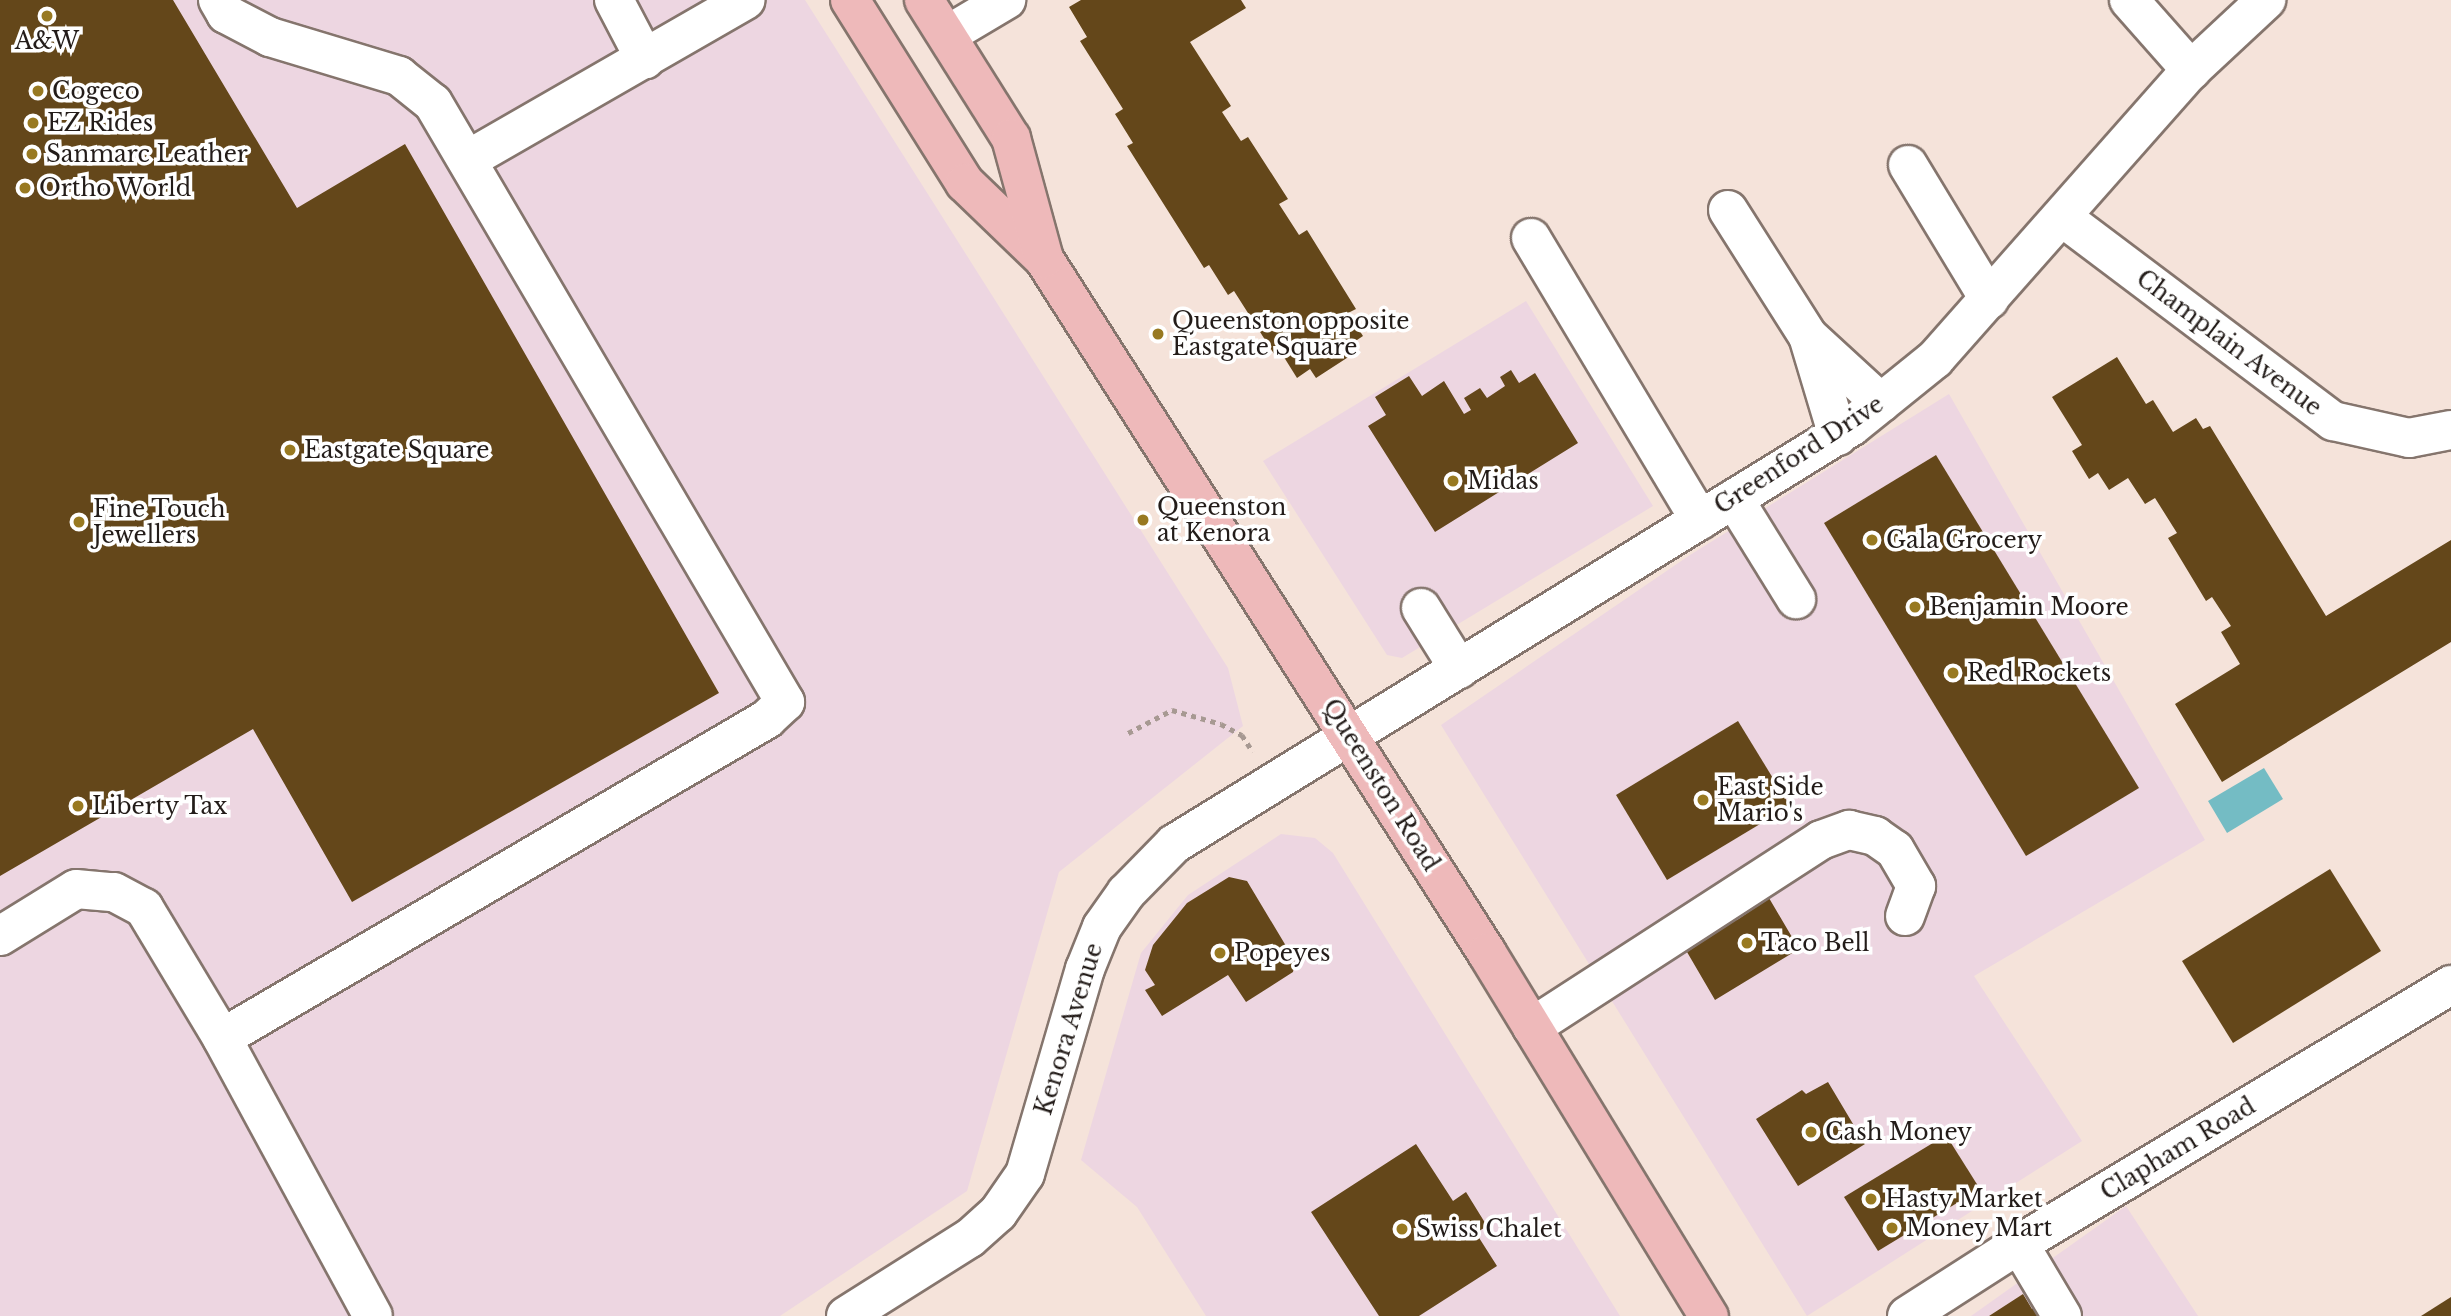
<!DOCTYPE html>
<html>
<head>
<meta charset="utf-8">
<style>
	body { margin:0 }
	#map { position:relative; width:2451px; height:1316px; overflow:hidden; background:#f5e3da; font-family:"Libre Baskerville",serif }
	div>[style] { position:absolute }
	.commercial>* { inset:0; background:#edd6e1 }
	.water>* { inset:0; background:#74bcc4 }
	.building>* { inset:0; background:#64471a }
	.path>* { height:4.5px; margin-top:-2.25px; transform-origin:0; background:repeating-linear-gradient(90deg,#a79992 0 5px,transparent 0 10px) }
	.roads { filter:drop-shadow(2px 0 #85756d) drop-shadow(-2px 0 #85756d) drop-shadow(0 2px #85756d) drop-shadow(0 -2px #85756d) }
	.minor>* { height:38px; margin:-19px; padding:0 19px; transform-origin:19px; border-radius:19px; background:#fff }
	.major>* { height:38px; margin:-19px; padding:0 19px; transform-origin:19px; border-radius:19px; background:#eeb9ba }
	.dots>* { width:19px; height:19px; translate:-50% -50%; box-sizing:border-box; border:4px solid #fff; border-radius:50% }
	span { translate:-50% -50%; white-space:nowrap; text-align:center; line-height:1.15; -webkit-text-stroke:7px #fff; paint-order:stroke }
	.poi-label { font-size:23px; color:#231c19 }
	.left { translate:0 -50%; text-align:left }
	.street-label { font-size:23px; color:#231c19 }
</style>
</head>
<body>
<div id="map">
	<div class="commercial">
		<i style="clip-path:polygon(0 0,805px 0,1228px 668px,1243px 726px,1059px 872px,967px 1191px,780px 1316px,0 1316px)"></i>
		<i style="clip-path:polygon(1526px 301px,1653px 506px,1402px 658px,1387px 655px,1263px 461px)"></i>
		<i style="clip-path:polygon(1949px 394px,2205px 840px,1974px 976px,2082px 1141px,1807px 1316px,1441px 725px,1690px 555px)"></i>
		<i style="clip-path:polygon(1281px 834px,1315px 838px,1333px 853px,1620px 1316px,1206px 1316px,1137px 1207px,1081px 1160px,1141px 953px,1188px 895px)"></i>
		<i style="clip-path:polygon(2126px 1206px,2198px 1316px,1971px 1316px)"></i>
	</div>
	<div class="water">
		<i style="clip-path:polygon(2264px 768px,2283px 799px,2227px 833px,2208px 801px)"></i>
	</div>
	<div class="building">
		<i style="clip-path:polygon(0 0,173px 0,297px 208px,405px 144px,719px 693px,352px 902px,253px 729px,0 876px)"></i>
		<i style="clip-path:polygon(1081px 0,1241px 0,1246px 8px,1190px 42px,1231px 106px,1222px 112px,1241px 141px,1248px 137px,1288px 199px,1279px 204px,1299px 235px,1307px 230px,1356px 309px,1348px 313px,1363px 336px,1348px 346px,1353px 354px,1316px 378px,1310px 369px,1297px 378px,1282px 354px,1276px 357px,1234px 291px,1228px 295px,1209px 265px,1204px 268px,1127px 146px,1133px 143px,1115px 114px,1123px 109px,1080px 41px,1087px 37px,1069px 7px)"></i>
		<i style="clip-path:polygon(2117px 357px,2146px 404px,2153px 400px,2173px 432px,2196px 418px,2203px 429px,2210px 426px,2326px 616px,2451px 540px,2451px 642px,2222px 782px,2175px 704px,2240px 664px,2221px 632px,2231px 626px,2212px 597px,2206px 601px,2168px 538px,2177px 533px,2155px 498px,2145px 504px,2128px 478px,2109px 490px,2098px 473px,2089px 479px,2072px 451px,2082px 445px,2052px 397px)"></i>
		<i style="clip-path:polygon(1511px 370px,1519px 383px,1535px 373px,1578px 443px,1435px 532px,1368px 426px,1386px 415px,1375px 397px,1409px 376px,1422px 396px,1444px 381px,1464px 414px,1471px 410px,1464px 398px,1480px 388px,1487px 398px,1505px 386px,1500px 377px)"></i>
		<i style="clip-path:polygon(1936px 455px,2139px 788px,2026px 856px,1824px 523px)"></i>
		<i style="clip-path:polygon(1738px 721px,1790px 806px,1667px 880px,1616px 795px)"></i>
		<i style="clip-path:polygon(2330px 869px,2381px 951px,2233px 1043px,2182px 961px)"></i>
		<i style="clip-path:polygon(1229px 877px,1247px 881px,1295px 961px,1293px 972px,1246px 1002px,1228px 975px,1162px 1016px,1145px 990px,1155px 985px,1145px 970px,1153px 945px,1187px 903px)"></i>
		<i style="clip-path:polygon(1769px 898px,1799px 949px,1715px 1000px,1687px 952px,1709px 937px,1703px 929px,1732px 912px,1737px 920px)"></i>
		<i style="clip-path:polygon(1828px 1082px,1865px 1144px,1798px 1186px,1756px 1119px,1802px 1090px,1806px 1094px)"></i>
		<i style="clip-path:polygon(1946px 1135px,1980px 1189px,1878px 1251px,1844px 1197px)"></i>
		<i style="clip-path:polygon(1416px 1144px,1453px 1201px,1466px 1192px,1487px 1226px,1476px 1233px,1497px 1266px,1419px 1316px,1379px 1316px,1311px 1212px)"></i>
		<i style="clip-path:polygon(2023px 1294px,2032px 1309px,2044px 1301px,2054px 1316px,1989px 1316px)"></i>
		<i style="clip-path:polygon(2451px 1297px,2451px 1316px,2421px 1316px)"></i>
	</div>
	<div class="path">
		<i style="left:1128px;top:733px;width:50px;rotate:-27.6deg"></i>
		<i style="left:1172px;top:710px;width:51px;rotate:15.9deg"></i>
		<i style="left:1221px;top:724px;width:24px;rotate:28deg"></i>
		<i style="left:1242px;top:735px;width:20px;rotate:57deg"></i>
	</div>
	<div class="roads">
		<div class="minor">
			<i style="left:218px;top:0;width:16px;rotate:60deg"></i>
			<i style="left:226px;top:14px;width:50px;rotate:27.6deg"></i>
			<i style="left:270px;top:37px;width:135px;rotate:16.8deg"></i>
			<i style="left:399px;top:76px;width:43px;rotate:38.5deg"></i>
			<i style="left:433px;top:103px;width:695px;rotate:59.56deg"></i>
			<i style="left:785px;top:702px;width:25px;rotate:137deg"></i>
			<i style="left:767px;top:719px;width:631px;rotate:149.66deg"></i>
			<i style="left:614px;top:0;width:67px;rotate:62.3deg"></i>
			<i style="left:2129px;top:0;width:94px;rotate:48.5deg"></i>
			<i style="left:947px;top:35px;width:69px;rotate:-30.7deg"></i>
			<i style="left:469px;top:159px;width:319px;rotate:-29.9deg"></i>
			<i style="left:1908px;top:165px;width:157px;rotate:58.8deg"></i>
			<i style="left:1728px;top:210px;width:149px;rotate:57.6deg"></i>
			<i style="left:2062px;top:217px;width:339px;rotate:37deg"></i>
			<i style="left:2333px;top:421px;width:78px;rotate:12.6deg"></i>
			<i style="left:2409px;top:438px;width:43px;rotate:-10.8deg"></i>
			<i style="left:1531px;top:238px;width:329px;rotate:59.1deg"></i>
			<i style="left:1838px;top:436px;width:104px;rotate:-106.7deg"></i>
			<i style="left:1808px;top:336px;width:99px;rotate:42.5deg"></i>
			<i style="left:1734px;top:499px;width:118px;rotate:58.2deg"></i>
			<i style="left:1421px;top:608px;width:72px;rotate:58.1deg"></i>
			<i style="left:0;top:936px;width:89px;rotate:-31.7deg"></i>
			<i style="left:76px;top:889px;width:38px;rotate:5deg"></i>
			<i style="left:114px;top:892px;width:34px;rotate:28deg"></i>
			<i style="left:144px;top:908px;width:152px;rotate:59deg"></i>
			<i style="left:222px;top:1038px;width:316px;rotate:61.5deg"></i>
			<i style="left:1532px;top:1027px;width:344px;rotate:-32.9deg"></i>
			<i style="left:1821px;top:840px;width:30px;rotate:-20deg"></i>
			<i style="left:1849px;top:830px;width:27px;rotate:13deg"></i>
			<i style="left:1875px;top:836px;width:24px;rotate:35deg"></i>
			<i style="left:1895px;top:850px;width:42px;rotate:59.7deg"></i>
			<i style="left:1916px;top:886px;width:32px;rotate:110deg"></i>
			<i style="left:2019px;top:1244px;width:84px;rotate:59.2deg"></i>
			<i style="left:846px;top:1316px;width:146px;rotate:-32.2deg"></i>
			<i style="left:970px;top:1238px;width:38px;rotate:-42deg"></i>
			<i style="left:998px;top:1213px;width:47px;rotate:-55.3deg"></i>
			<i style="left:1025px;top:1174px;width:214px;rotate:-73.7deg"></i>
			<i style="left:1085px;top:969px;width:45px;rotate:-68deg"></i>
			<i style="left:1102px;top:927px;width:42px;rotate:-54.8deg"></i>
			<i style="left:1126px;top:893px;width:69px;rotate:-45.6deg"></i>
			<i style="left:1174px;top:844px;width:796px;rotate:-31.65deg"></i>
			<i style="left:1852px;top:426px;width:107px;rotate:-38.9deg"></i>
			<i style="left:1935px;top:359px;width:386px;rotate:-48.5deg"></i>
			<i style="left:2191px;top:70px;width:103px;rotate:-43deg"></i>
			<i style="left:1907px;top:1316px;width:133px;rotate:-32.7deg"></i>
			<i style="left:2019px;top:1244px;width:504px;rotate:-30.94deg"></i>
		</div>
		<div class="major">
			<i style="left:850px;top:0;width:216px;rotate:57.9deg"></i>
			<i style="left:965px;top:183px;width:110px;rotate:43.9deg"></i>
			<i style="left:1044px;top:259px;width:823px;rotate:57.45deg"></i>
			<i style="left:1487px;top:953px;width:426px;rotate:58.6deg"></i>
			<i style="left:924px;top:0;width:163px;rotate:57.8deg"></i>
			<i style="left:1011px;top:138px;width:125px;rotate:74.7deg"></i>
		</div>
	</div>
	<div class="dots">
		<i style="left:47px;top:16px;background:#987921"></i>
		<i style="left:38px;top:91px;background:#987921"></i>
		<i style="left:33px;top:123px;background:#987921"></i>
		<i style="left:32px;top:154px;background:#987921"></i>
		<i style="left:25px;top:188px;background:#987921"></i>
		<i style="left:1158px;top:334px;background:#987921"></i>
		<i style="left:290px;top:450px;background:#987921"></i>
		<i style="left:1453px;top:481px;background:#987921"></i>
		<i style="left:1143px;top:520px;background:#987921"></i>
		<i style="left:79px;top:522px;background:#987921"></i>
		<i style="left:1872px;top:540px;background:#987921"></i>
		<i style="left:1915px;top:607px;background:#987921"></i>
		<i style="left:1953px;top:673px;background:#987921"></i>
		<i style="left:1703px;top:800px;background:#987921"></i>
		<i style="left:78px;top:806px;background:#987921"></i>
		<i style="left:1747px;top:943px;background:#987921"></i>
		<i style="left:1220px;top:953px;background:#987921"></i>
		<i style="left:1811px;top:1132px;background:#987921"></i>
		<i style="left:1871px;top:1199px;background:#987921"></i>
		<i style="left:1892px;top:1228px;background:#987921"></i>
		<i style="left:1402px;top:1229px;background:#987921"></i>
	</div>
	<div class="poi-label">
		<span style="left:47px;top:41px">A&amp;W</span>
		<span class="left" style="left:52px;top:91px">Cogeco</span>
		<span class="left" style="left:47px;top:123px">EZ Rides</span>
		<span class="left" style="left:46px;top:154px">Sanmarc Leather</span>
		<span class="left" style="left:39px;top:188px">Ortho World</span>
		<span class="left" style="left:1172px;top:334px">Queenston opposite<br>Eastgate Square</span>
		<span class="left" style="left:304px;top:450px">Eastgate Square</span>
		<span class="left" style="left:1467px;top:481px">Midas</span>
		<span class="left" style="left:1157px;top:520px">Queenston<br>at Kenora</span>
		<span class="left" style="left:93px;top:522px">Fine Touch<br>Jewellers</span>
		<span class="left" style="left:1886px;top:540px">Gala Grocery</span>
		<span class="left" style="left:1929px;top:607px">Benjamin Moore</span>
		<span class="left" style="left:1967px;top:673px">Red Rockets</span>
		<span class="left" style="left:1717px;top:800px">East Side<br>Mario's</span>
		<span class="left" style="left:92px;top:806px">Liberty Tax</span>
		<span class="left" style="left:1761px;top:943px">Taco Bell</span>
		<span class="left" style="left:1234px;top:953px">Popeyes</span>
		<span class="left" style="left:1825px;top:1132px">Cash Money</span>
		<span class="left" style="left:1885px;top:1199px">Hasty Market</span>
		<span class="left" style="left:1906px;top:1228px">Money Mart</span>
		<span class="left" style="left:1416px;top:1229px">Swiss Chalet</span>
	</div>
	<div class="street-label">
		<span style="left:2229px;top:343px;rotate:37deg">Champlain Avenue</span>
		<span style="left:1799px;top:455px;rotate:-33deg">Greenford Drive</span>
		<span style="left:1381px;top:785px;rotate:58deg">Queenston Road</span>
		<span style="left:1069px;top:1029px;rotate:-73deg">Kenora Avenue</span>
		<span style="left:2178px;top:1149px;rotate:-31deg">Clapham Road</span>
	</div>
</div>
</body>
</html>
